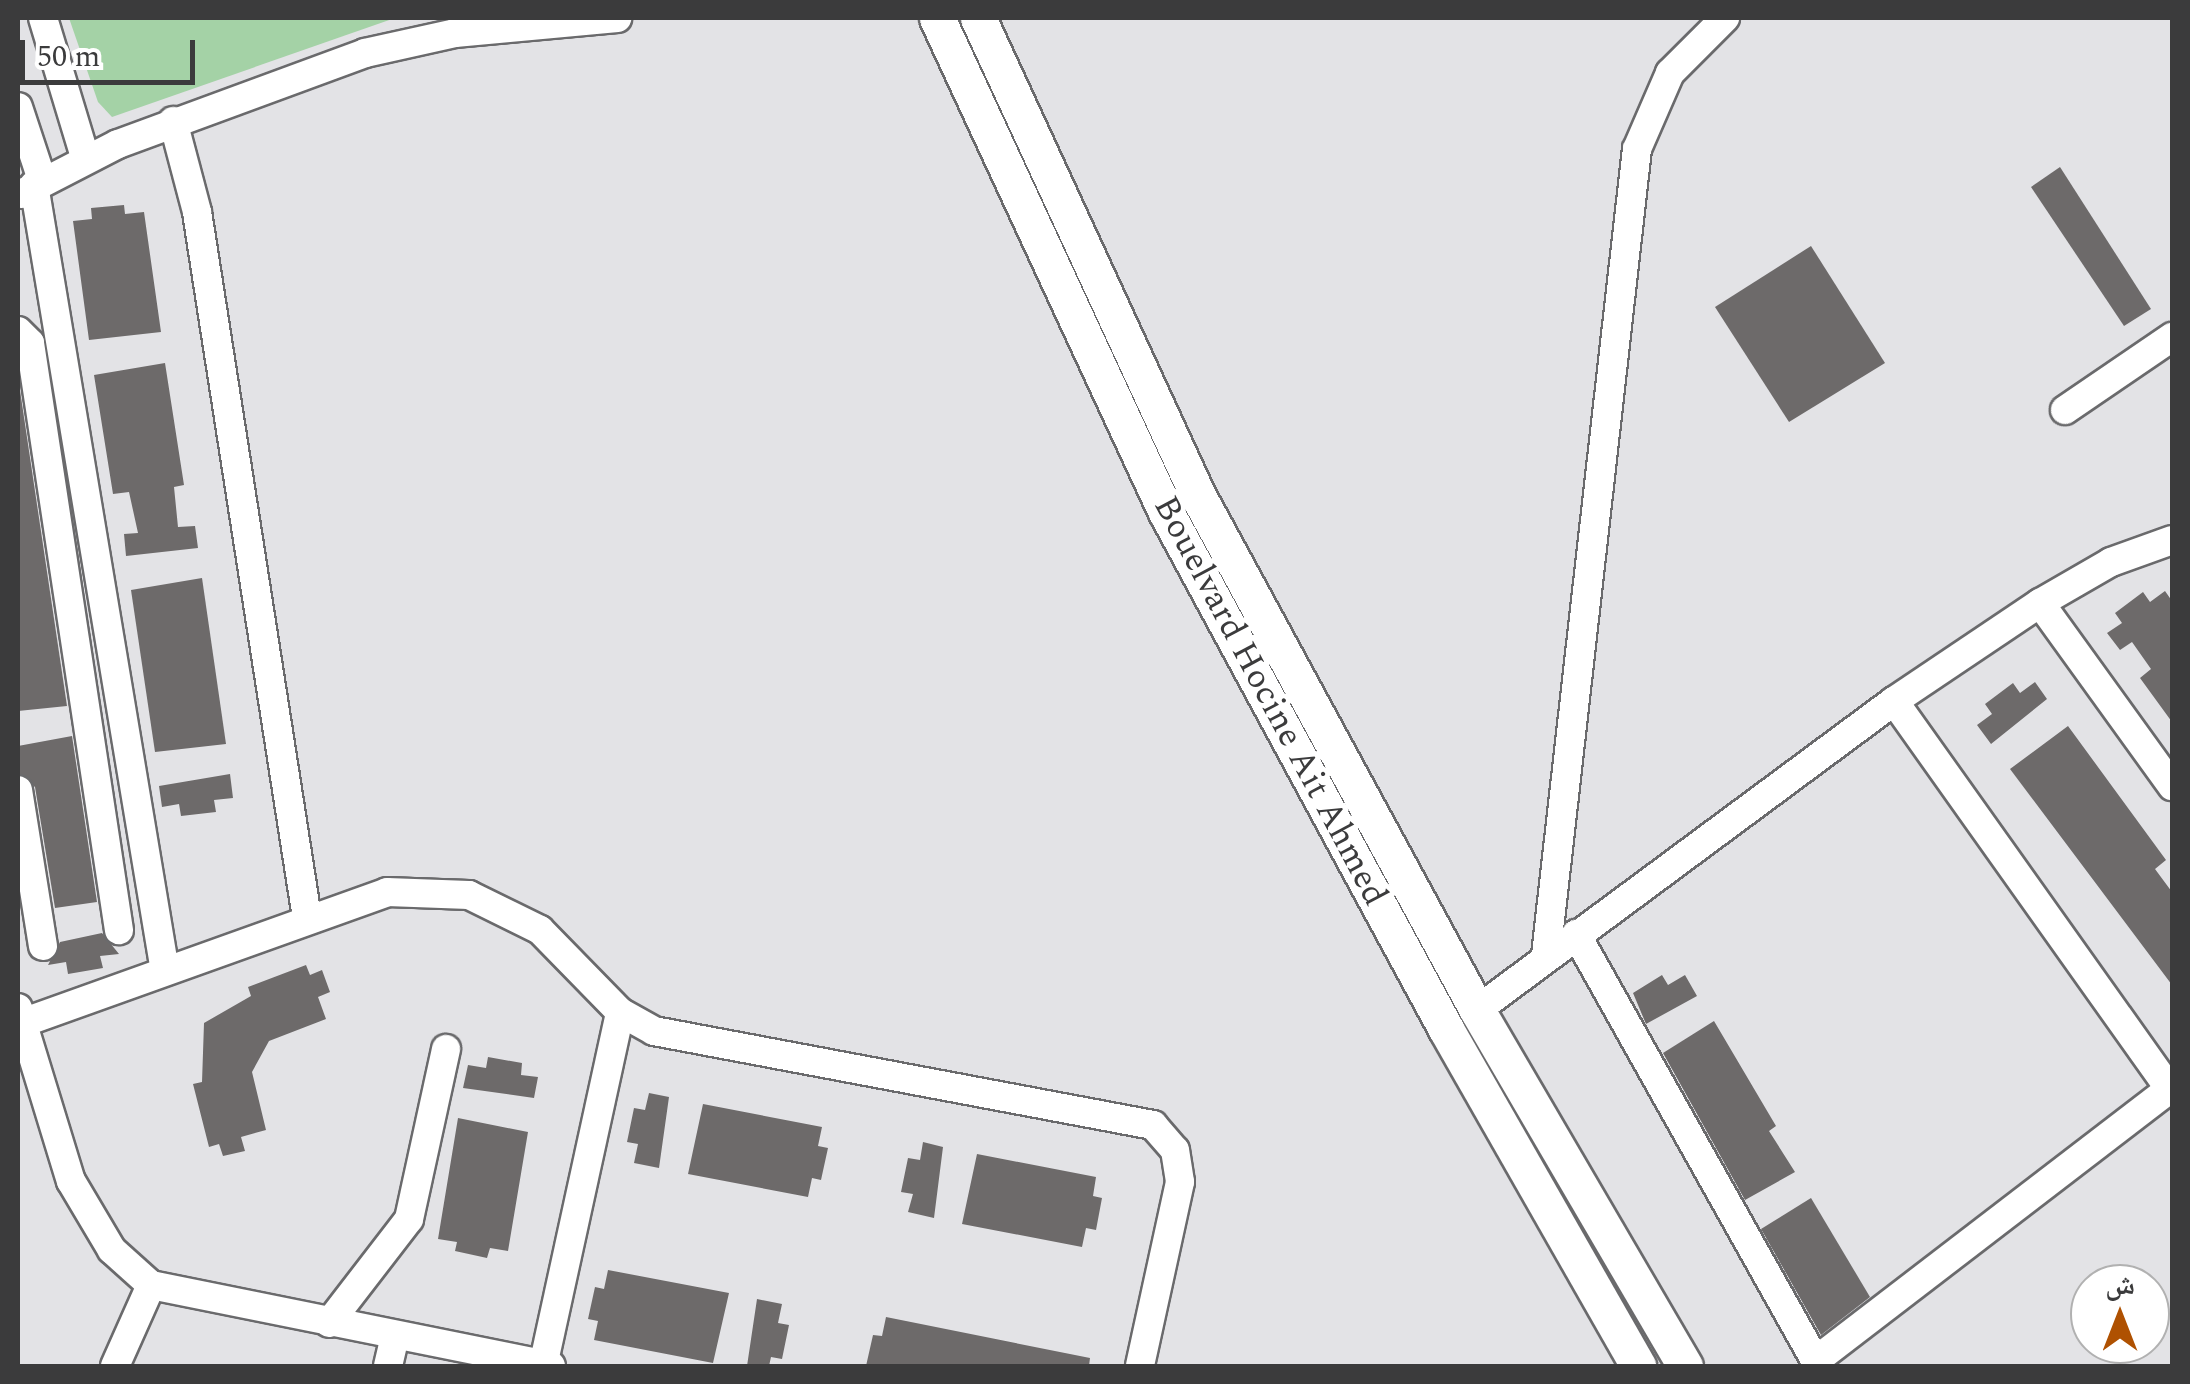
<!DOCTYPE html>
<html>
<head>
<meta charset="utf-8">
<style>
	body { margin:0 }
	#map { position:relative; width:2190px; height:1384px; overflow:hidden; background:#e3e3e6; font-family:Spectral,"Noto Naskh Arabic",serif }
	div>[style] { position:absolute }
	.green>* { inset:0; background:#a4d2a6 }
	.building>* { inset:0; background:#6d6a6a }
	.roads { filter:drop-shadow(2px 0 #6a6a6c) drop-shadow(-2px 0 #6a6a6c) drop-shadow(0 2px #6a6a6c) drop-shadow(0 -2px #6a6a6c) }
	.minor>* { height:28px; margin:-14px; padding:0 14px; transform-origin:14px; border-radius:14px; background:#fff }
	.major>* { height:35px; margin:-17.5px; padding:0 17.5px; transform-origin:17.5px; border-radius:17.5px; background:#fff }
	span { translate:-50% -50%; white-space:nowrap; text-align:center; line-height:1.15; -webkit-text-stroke:10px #fff; paint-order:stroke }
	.street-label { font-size:35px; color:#3b3b3c }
	.frame { position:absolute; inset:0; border:20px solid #3b3b3c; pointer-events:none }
	.north { position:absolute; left:2070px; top:1264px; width:100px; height:100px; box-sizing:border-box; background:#fff; border:2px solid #b1b1b1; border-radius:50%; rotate:0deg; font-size:28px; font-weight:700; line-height:40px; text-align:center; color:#3b3b3c }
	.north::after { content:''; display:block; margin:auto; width:35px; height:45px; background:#af5101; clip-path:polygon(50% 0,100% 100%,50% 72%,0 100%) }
	.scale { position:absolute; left:20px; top:40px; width:175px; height:45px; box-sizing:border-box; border:5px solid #3b3b3c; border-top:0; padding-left:12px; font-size:30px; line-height:35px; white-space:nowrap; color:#3b3b3c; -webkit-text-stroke:8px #fff; paint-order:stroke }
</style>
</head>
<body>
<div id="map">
	<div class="green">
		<i style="clip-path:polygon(69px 18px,395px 18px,112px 117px,98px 102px)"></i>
	</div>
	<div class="building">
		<i style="clip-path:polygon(2060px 167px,2151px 309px,2124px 326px,2031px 187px)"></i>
		<i style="clip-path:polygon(124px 205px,125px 214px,144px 212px,161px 332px,89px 340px,73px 221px,92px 219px,91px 208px)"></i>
		<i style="clip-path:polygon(1811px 246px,1885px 363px,1789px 422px,1715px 307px)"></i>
		<i style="clip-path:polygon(165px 363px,184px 485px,174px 487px,178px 527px,195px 526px,198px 548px,126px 556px,124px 534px,138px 533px,129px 492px,113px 494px,94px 375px)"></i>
		<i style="clip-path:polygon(18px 377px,67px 706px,18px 711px)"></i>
		<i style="clip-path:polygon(202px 578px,226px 744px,155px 752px,131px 590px)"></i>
		<i style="clip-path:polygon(2165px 591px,2172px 601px,2172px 722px,2140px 678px,2151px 669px,2132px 642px,2120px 650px,2107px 633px,2122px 623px,2115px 613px,2143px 592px,2150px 602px)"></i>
		<i style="clip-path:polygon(2035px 682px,2047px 699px,1991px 744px,1977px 725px,1992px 714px,1985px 704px,2013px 683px,2020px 693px)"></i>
		<i style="clip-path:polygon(2068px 726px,2166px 860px,2155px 869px,2172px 892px,2172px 985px,2010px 769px)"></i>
		<i style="clip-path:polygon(72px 736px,97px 902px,55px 908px,35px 787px,18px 773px,18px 746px)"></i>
		<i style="clip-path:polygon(230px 774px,233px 798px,214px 800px,216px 812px,181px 816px,179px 804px,162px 807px,159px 786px)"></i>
		<i style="clip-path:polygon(102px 933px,119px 954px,100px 956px,103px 968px,68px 974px,66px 962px,48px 965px,60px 942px)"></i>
		<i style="clip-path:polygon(306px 965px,310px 975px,322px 970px,330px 992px,318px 997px,326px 1019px,269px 1041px,252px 1072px,266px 1130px,241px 1137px,245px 1151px,223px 1156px,219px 1144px,209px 1147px,193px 1084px,202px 1082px,204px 1023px,251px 996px,248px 987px)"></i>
		<i style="clip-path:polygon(1662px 975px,1668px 985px,1685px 975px,1697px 996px,1646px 1024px,1633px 993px)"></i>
		<i style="clip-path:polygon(1714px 1021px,1776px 1126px,1769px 1131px,1795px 1172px,1745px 1200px,1663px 1053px)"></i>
		<i style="clip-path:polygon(488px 1057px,522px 1063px,521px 1075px,538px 1077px,534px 1098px,463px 1088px,468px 1065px,486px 1068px)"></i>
		<i style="clip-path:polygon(649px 1093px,669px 1097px,659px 1168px,634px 1163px,638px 1144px,627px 1142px,634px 1108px,645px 1110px)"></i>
		<i style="clip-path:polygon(703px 1104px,822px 1127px,818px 1146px,828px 1148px,821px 1180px,812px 1178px,808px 1197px,688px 1174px)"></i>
		<i style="clip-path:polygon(458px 1118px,528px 1132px,508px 1251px,490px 1248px,487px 1258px,455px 1251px,457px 1242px,438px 1239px)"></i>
		<i style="clip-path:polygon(923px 1142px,943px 1147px,934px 1218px,908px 1212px,913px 1194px,901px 1192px,908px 1158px,920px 1160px)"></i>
		<i style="clip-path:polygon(977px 1154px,1096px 1177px,1093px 1196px,1102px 1198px,1096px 1230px,1086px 1228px,1082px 1247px,962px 1224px)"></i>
		<i style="clip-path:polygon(1811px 1198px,1870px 1297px,1821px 1335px,1761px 1229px)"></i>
		<i style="clip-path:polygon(608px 1270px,729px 1293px,713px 1363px,594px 1340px,598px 1321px,588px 1319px,595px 1287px,604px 1289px)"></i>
		<i style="clip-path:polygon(757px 1299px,782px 1304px,778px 1323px,789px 1325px,782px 1359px,771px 1357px,769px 1366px,747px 1366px)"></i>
		<i style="clip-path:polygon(886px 1317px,1090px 1358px,1089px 1366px,866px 1366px,873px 1335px,882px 1336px)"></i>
	</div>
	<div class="roads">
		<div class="minor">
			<i style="left:43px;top:18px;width:145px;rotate:73.2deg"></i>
			<i style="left:18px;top:107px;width:77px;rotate:71.8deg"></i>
			<i style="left:173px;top:121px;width:94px;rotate:75.2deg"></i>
			<i style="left:197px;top:212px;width:715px;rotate:81.14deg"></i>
			<i style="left:34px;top:185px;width:797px;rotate:80.54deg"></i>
			<i style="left:21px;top:194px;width:109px;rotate:-27.3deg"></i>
			<i style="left:118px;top:144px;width:263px;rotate:-20.2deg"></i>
			<i style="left:365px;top:53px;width:92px;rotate:-12.5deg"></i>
			<i style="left:455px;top:33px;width:163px;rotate:-5.3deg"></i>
			<i style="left:18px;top:331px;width:17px;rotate:45deg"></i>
			<i style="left:30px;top:343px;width:594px;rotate:81.38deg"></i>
			<i style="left:2065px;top:410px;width:130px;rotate:-34.3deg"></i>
			<i style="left:2040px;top:603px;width:226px;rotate:54.2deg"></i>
			<i style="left:1894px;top:701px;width:476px;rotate:54.6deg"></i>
			<i style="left:18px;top:790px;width:158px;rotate:80.9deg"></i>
			<i style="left:1576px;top:934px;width:495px;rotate:60.7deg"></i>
			<i style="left:1546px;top:955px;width:811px;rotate:-83.56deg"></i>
			<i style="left:1637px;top:149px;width:83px;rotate:-66.5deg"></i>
			<i style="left:1670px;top:73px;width:78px;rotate:-45deg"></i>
			<i style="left:18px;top:1008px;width:181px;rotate:73deg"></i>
			<i style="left:71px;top:1181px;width:80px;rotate:59.3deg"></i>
			<i style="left:112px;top:1250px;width:52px;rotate:41.9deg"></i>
			<i style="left:151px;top:1285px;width:408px;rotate:11.4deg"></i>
			<i style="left:1477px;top:1010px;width:519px;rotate:-36.54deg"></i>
			<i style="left:1894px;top:701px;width:176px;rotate:-33.9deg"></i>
			<i style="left:2040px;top:603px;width:82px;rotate:-30deg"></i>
			<i style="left:2111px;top:562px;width:65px;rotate:-19.8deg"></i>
			<i style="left:22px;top:1023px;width:388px;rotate:-19.7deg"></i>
			<i style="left:387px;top:892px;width:82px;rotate:2.1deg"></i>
			<i style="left:469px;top:895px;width:79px;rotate:26.2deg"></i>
			<i style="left:540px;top:930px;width:115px;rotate:45.7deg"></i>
			<i style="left:620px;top:1012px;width:39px;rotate:29deg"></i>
			<i style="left:654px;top:1031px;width:508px;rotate:10.67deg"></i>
			<i style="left:1153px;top:1125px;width:33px;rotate:49deg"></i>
			<i style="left:1175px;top:1150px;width:32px;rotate:81deg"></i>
			<i style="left:1180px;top:1182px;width:188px;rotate:102.3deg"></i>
			<i style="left:329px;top:1323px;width:131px;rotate:-52.4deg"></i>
			<i style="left:409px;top:1219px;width:174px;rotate:-77.7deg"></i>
			<i style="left:1815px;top:1361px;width:450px;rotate:-37.5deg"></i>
			<i style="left:115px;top:1366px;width:89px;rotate:-66deg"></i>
			<i style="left:388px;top:1366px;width:31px;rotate:-77deg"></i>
			<i style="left:543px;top:1366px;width:362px;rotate:-77.7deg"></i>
		</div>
		<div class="major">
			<i style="left:937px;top:18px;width:544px;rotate:65.13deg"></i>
			<i style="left:1166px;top:512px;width:588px;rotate:61.56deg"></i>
			<i style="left:1446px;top:1029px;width:388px;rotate:60.3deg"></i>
			<i style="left:978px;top:18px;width:524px;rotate:65.29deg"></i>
			<i style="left:1197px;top:494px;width:587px;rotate:61.51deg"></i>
			<i style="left:1477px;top:1010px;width:412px;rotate:59.7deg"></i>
		</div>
	</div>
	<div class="street-label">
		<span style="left:1270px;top:701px;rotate:62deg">Bouelvard Hocine Ait Ahmed</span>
	</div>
	<div class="frame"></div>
	<div class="north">ش</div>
	<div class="scale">50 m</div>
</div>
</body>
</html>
